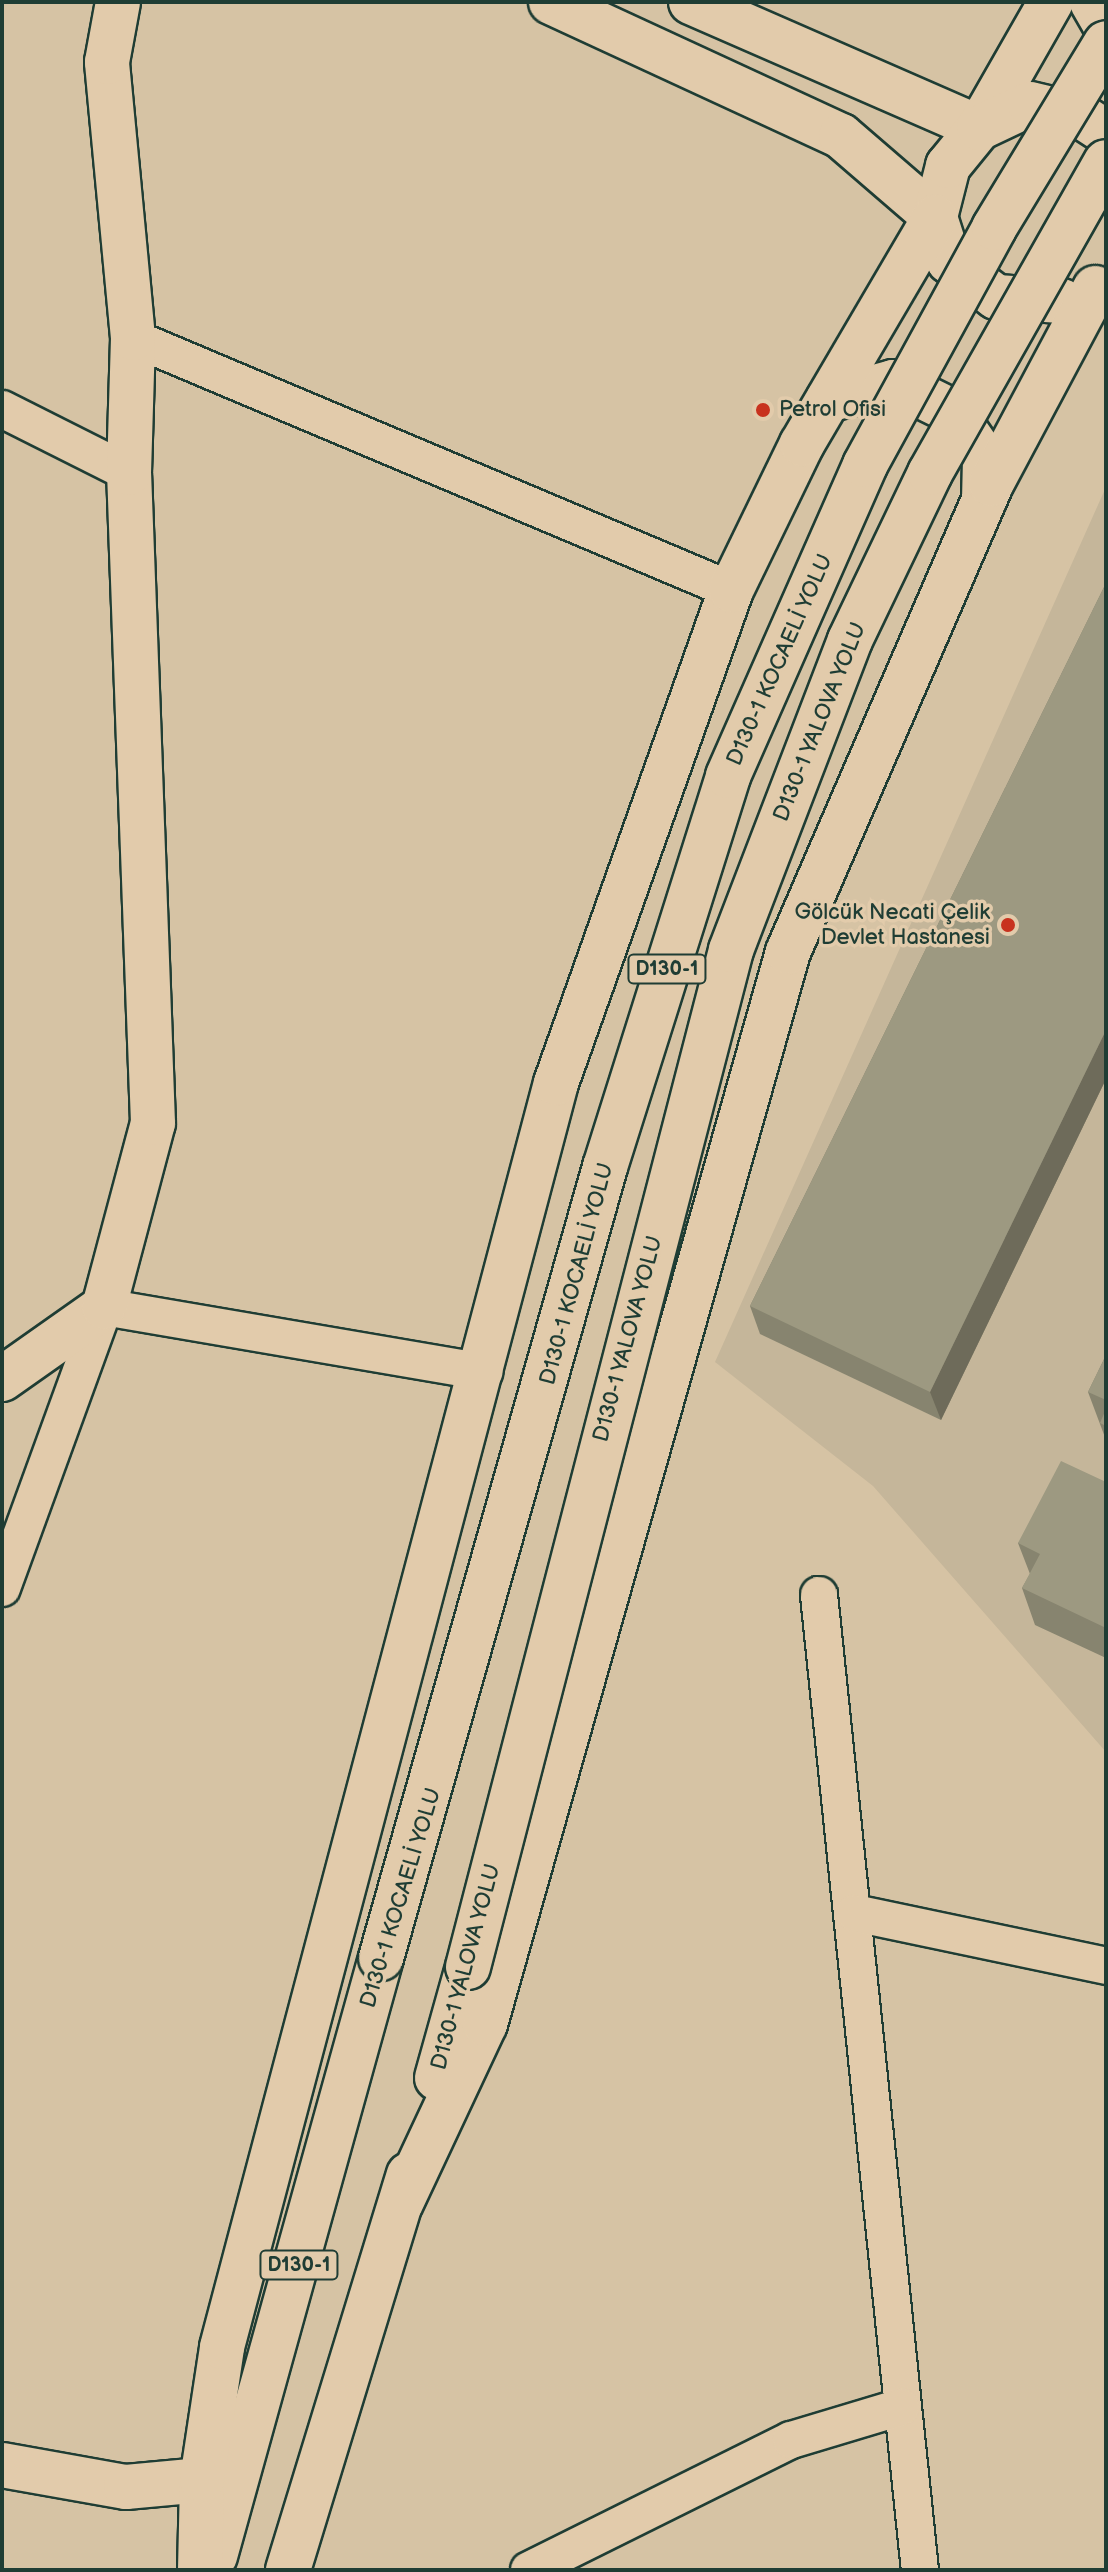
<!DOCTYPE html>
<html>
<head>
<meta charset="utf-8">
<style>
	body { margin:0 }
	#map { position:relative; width:1108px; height:2572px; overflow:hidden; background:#d6c3a4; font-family:"Balsamiq Sans",sans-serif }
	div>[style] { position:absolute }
	.built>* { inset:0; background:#c5b69a }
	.roads { filter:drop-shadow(2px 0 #1f3d34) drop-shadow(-2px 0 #1f3d34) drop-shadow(0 2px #1f3d34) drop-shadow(0 -2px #1f3d34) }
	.street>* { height:36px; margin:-18px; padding:0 18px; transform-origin:18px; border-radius:18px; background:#e2cbab }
	.secondary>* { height:44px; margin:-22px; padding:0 22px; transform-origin:22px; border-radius:22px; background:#e2cbab }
	.highway>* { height:44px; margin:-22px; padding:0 22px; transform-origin:22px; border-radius:22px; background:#e2cbab }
	.bridges { filter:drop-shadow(2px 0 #1f3d34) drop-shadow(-2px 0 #1f3d34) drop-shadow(0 2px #1f3d34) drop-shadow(0 -2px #1f3d34) }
	.highway-bridge>* { height:44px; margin:-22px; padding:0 22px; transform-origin:22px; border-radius:22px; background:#e2cbab }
	.wall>* { inset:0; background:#87846f }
	.shaded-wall>* { inset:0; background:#6e6b5a }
	.building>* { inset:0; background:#9d9981 }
	.dots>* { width:22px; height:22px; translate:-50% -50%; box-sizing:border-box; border:4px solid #e2cbab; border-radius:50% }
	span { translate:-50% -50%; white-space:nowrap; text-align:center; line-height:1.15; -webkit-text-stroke:7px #e2cbab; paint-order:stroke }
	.shield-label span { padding:2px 6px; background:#e2cbab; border:2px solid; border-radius:6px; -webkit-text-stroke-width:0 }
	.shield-label { font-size:20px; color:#1f3d34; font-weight:700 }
	.poi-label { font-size:22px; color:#1f3d34 }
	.left { translate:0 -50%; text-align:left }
	.right { translate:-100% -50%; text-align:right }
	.street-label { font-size:22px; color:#1f3d34 }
	.frame { position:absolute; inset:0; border:4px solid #1f3d34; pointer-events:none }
</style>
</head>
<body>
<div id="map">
	<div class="built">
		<i style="clip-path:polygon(1106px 487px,1106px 1752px,873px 1486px,715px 1362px)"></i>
	</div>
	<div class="roads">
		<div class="street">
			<i style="left:133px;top:338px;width:649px;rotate:22.85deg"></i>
			<i style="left:2px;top:409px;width:142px;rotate:26.7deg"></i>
			<i style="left:2px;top:1588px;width:299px;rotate:-70deg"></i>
			<i style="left:104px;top:1307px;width:386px;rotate:9.7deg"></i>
			<i style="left:819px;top:1595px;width:980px;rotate:84.09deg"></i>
			<i style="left:855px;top:1913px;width:257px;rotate:11.9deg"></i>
			<i style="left:529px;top:2570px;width:292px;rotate:-26.4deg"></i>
			<i style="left:791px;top:2440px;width:115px;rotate:-16.7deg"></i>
		</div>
		<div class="secondary">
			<i style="left:551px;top:2px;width:319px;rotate:24.8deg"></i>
			<i style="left:841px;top:136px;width:124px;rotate:40.8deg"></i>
			<i style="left:691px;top:2px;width:314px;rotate:23.6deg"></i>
			<i style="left:2px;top:1379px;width:125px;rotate:-35.2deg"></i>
			<i style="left:104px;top:1307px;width:190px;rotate:-75.1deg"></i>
			<i style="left:153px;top:1123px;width:650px;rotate:-92.11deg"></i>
			<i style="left:129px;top:473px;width:135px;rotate:-88.3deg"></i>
			<i style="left:133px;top:338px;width:277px;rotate:-95.4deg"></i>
			<i style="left:107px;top:62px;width:61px;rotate:-79.6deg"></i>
			<i style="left:2px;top:2465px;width:126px;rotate:10.1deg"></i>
			<i style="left:126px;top:2487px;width:76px;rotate:-5.3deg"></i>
		</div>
		<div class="highway">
			<i style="left:1092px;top:2px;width:28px;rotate:60deg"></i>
			<i style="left:979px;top:128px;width:145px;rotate:-60.3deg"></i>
			<i style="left:1062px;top:301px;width:66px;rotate:-176.5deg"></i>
			<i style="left:996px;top:297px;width:59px;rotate:-142.5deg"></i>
			<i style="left:949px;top:261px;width:46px;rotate:-107.7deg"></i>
			<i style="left:935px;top:217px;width:53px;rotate:-75.7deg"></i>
			<i style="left:948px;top:166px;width:49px;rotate:-50.8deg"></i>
			<i style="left:979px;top:128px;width:56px;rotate:-25.2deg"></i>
			<i style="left:1030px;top:104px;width:52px;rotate:13.2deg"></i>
			<i style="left:1081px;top:116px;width:30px;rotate:33deg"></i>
			<i style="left:828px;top:400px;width:67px;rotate:-15.5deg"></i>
			<i style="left:893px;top:382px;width:66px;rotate:26.2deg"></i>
			<i style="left:952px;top:411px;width:58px;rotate:55.5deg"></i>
			<i style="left:985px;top:459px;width:41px;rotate:91.4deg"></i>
			<i style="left:437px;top:2078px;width:115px;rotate:-74.4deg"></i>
			<i style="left:401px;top:2203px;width:198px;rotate:-64.9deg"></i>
			<i style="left:485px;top:2024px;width:1114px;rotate:-74.22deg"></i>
			<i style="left:788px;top:952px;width:510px;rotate:-66.55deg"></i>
			<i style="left:991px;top:484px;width:222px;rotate:-62deg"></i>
			<i style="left:215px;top:2556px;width:621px;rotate:-74.49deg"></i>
			<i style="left:200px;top:2570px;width:90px;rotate:-88.7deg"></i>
			<i style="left:202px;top:2480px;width:134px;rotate:-81.4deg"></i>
			<i style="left:222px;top:2347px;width:1307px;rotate:-75.2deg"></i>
			<i style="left:556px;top:1083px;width:523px;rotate:-70.46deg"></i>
			<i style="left:731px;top:590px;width:162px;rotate:-64.1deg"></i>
			<i style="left:802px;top:444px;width:263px;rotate:-59.6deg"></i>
			<i style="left:288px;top:2570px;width:413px;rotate:-73deg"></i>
		</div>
	</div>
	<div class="bridges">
		<div class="highway-bridge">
			<i style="left:381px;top:1958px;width:822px;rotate:-74.19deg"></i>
			<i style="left:605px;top:1167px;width:410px;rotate:-72.5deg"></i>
			<i style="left:728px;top:776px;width:340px;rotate:-66.2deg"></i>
			<i style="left:865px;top:465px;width:270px;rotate:-61.4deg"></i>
			<i style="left:994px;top:228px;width:216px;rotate:-58.8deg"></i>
			<i style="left:468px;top:1967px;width:1050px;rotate:-75.5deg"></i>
			<i style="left:731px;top:950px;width:332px;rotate:-69deg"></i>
			<i style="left:850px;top:640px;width:185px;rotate:-64.4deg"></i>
			<i style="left:930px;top:473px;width:357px;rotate:-60.5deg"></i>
		</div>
	</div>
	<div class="wall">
		<i style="clip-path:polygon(1106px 583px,1106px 1079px,941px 1420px,760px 1334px,750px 1306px)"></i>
		<i style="clip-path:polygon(1106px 1355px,1106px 1440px,1088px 1392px)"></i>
		<i style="clip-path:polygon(1106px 1482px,1106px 1658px,1035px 1625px,1022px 1588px,1030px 1574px,1018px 1543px)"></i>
	</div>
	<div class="shaded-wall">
		<i style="clip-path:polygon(1106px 1030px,1106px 1079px,941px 1420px,930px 1392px)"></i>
	</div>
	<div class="building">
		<i style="clip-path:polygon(1106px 583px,1106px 1030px,930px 1392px,750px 1306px)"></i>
		<i style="clip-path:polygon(1106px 1355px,1106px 1400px,1088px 1392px)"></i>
		<i style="clip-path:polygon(1106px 1409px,1106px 1426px,1100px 1423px)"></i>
		<i style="clip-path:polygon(1061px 1461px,1106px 1482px,1106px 1628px,1022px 1588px,1040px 1554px,1018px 1543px)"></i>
	</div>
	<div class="dots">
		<i style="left:763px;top:410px;background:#c8321e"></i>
		<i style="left:1008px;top:925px;background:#c8321e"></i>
	</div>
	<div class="shield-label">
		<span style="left:667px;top:969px">D130-1</span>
		<span style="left:299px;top:2265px">D130-1</span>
	</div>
	<div class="poi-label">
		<span class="left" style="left:779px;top:410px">Petrol Ofisi</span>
		<span class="right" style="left:990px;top:925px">Gölcük Necati Çelik<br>Devlet Hastanesi</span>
	</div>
	<div class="street-label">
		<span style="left:780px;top:660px;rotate:-66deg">D130-1 KOCAELİ YOLU</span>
		<span style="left:820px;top:722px;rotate:-68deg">D130-1 YALOVA YOLU</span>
		<span style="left:577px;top:1274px;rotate:-75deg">D130-1 KOCAELİ YOLU</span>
		<span style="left:628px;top:1339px;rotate:-75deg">D130-1 YALOVA YOLU</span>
		<span style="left:401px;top:1898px;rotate:-73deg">D130-1 KOCAELİ YOLU</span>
		<span style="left:466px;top:1967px;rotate:-75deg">D130-1 YALOVA YOLU</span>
	</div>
	<div class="frame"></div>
</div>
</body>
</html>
